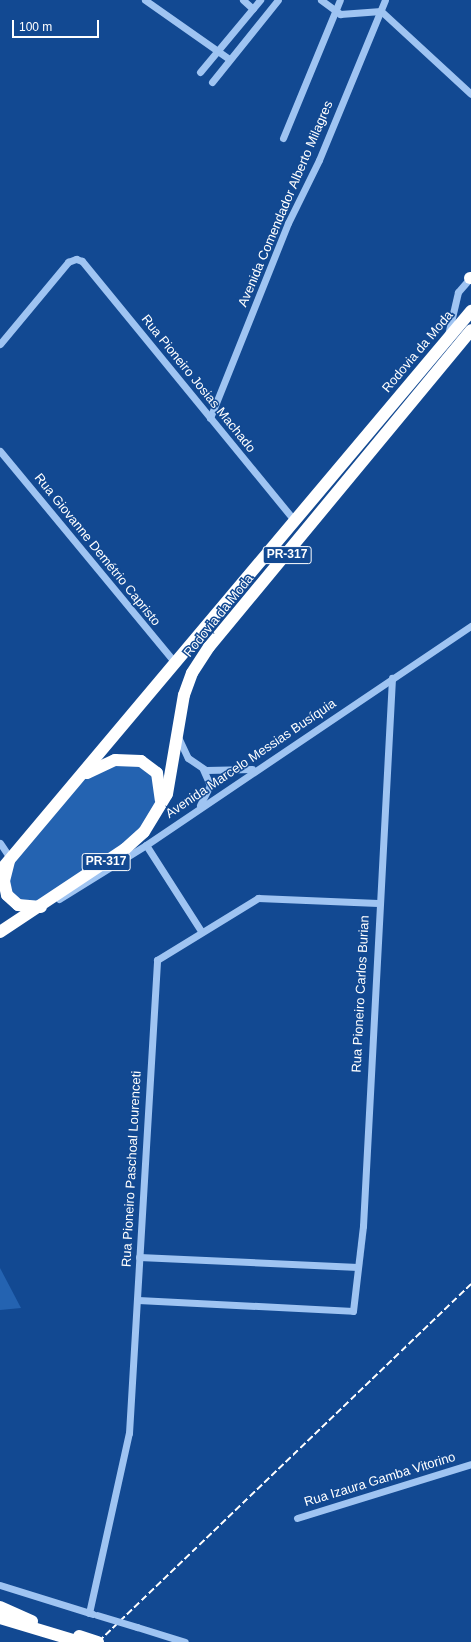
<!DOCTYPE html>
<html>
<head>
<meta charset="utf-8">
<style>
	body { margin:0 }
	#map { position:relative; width:471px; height:1642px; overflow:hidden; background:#124992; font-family:Helvetica,sans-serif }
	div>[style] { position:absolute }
	.green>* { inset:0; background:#2463b1 }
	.minor>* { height:7px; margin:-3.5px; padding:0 3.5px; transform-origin:3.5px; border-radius:3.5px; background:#9fc4f2 }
	.highway>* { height:12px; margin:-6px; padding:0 6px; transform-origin:6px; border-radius:6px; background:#fff }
	.rail>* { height:1.5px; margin-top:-0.75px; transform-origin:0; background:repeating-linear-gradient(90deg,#fff 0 7px,transparent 0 10px) }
	.minor-bridge>* { height:7px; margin:-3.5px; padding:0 3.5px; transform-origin:3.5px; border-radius:3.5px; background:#9fc4f2 }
	.highway-bridge>* { height:12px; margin:-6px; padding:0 6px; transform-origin:6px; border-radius:6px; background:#fff }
	span { translate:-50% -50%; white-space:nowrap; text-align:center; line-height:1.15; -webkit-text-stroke:3px #124992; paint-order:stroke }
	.shield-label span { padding:1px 3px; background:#124992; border:1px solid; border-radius:3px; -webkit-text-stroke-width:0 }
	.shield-label { font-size:12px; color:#fff; font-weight:700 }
	.street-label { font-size:13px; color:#fff }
	.scale { position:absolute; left:12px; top:20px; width:87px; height:18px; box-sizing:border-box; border:2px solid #fff; border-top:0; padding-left:5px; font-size:12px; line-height:14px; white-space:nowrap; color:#fff; -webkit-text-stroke:3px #124992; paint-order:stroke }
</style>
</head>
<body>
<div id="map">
	<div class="green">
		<i style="clip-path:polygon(141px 761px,162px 790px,144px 832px,42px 907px,18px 905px,4px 881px,10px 858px,96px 767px)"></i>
		<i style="clip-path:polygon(0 1268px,21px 1308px,0 1310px)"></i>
	</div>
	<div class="minor">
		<i style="left:145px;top:0;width:103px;rotate:35.1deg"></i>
		<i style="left:243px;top:0;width:13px;rotate:42deg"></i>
		<i style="left:321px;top:0;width:24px;rotate:36deg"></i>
		<i style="left:340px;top:14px;width:41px;rotate:-4.2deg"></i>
		<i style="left:381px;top:11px;width:122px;rotate:42.7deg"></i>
		<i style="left:200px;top:72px;width:94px;rotate:-50.2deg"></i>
		<i style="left:212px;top:82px;width:105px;rotate:-51.2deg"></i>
		<i style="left:283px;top:138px;width:149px;rotate:-67.6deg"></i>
		<i style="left:448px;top:335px;width:44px;rotate:-76.9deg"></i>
		<i style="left:458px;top:292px;width:20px;rotate:-49deg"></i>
		<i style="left:0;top:344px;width:107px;rotate:-50.3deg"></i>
		<i style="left:68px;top:262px;width:9px;rotate:-21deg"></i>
		<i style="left:76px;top:259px;width:6px;rotate:18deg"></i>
		<i style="left:82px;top:261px;width:336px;rotate:50.7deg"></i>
		<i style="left:210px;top:418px;width:210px;rotate:-68.2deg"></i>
		<i style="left:288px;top:223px;width:70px;rotate:-63.8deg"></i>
		<i style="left:319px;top:160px;width:173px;rotate:-67.6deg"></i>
		<i style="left:0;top:451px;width:276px;rotate:50.4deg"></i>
		<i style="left:178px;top:737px;width:23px;rotate:65deg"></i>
		<i style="left:188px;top:758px;width:22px;rotate:34deg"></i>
		<i style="left:206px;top:770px;width:46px;rotate:-1.2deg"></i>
		<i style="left:200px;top:805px;width:22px;rotate:-63deg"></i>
		<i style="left:210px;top:785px;width:17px;rotate:-114deg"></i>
		<i style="left:0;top:843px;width:18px;rotate:56deg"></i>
		<i style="left:146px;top:845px;width:102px;rotate:57.4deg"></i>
		<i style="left:59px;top:899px;width:102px;rotate:-31.8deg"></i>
		<i style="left:146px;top:845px;width:392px;rotate:-34deg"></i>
		<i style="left:139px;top:1257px;width:219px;rotate:2.6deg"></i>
		<i style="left:138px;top:1300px;width:215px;rotate:2.9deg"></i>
		<i style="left:353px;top:1311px;width:86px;rotate:-83.3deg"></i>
		<i style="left:363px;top:1226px;width:549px;rotate:-86.97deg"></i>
		<i style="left:297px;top:1518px;width:182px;rotate:-17.2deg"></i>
		<i style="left:0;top:1585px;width:97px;rotate:17.3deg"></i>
		<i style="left:89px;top:1613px;width:184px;rotate:-77.5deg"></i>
		<i style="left:129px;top:1433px;width:474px;rotate:-86.6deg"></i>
		<i style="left:157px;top:960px;width:119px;rotate:-31.5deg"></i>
		<i style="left:258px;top:898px;width:120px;rotate:2.4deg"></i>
		<i style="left:137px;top:1627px;width:50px;rotate:17.4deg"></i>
	</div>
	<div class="highway">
		<i style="left:470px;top:278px;width:1px"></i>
		<i style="left:87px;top:773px;width:31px;rotate:-25deg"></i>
		<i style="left:115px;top:760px;width:26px;rotate:2deg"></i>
		<i style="left:141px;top:761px;width:20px;rotate:37deg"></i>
		<i style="left:157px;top:773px;width:27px;rotate:82deg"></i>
		<i style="left:9px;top:861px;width:21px;rotate:104deg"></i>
		<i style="left:4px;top:881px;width:14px;rotate:78deg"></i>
		<i style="left:7px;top:895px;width:15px;rotate:42deg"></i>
		<i style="left:18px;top:905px;width:23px;rotate:5deg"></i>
		<i style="left:0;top:871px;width:732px;rotate:-49.93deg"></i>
		<i style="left:0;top:932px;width:150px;rotate:-33.6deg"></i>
		<i style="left:125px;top:849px;width:25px;rotate:-42deg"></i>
		<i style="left:144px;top:832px;width:44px;rotate:-58.8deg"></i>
		<i style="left:167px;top:794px;width:100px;rotate:-80.3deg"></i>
		<i style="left:184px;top:695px;width:23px;rotate:-70deg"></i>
		<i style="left:192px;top:673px;width:31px;rotate:-57deg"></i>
		<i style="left:209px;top:647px;width:411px;rotate:-50.4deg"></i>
		<i style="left:0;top:1607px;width:35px;rotate:24deg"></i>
		<i style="left:0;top:1618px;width:84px;rotate:16.7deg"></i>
	</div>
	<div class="rail">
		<i style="left:98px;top:1642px;width:517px;rotate:-43.82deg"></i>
	</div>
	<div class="minor-bridge">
		<i style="left:97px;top:1615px;width:42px;rotate:16.7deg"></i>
	</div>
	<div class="highway-bridge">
		<i style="left:79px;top:1636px;width:20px;rotate:18deg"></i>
	</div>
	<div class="shield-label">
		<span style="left:287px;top:555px">PR-317</span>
		<span style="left:106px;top:862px">PR-317</span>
	</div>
	<div class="street-label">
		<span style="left:286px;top:204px;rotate:-67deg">Avenida Comendador Alberto Milagres</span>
		<span style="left:418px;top:352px;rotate:-50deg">Rodovia da Moda</span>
		<span style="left:198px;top:384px;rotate:51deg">Rua Pioneiro Josias Machado</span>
		<span style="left:97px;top:550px;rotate:51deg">Rua Giovanne Demétrio Capristo</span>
		<span style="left:219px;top:616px;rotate:-51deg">Rodovia da Moda</span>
		<span style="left:251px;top:759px;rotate:-34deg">Avenida Marcelo Messias Busíquia</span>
		<span style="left:361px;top:994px;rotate:-87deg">Rua Pioneiro Carlos Burian</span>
		<span style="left:132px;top:1169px;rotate:-87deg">Rua Pioneiro Paschoal Lourenceti</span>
		<span style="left:380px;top:1480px;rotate:-17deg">Rua Izaura Gamba Vitorino</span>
	</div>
	<div class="scale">100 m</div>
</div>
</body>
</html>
